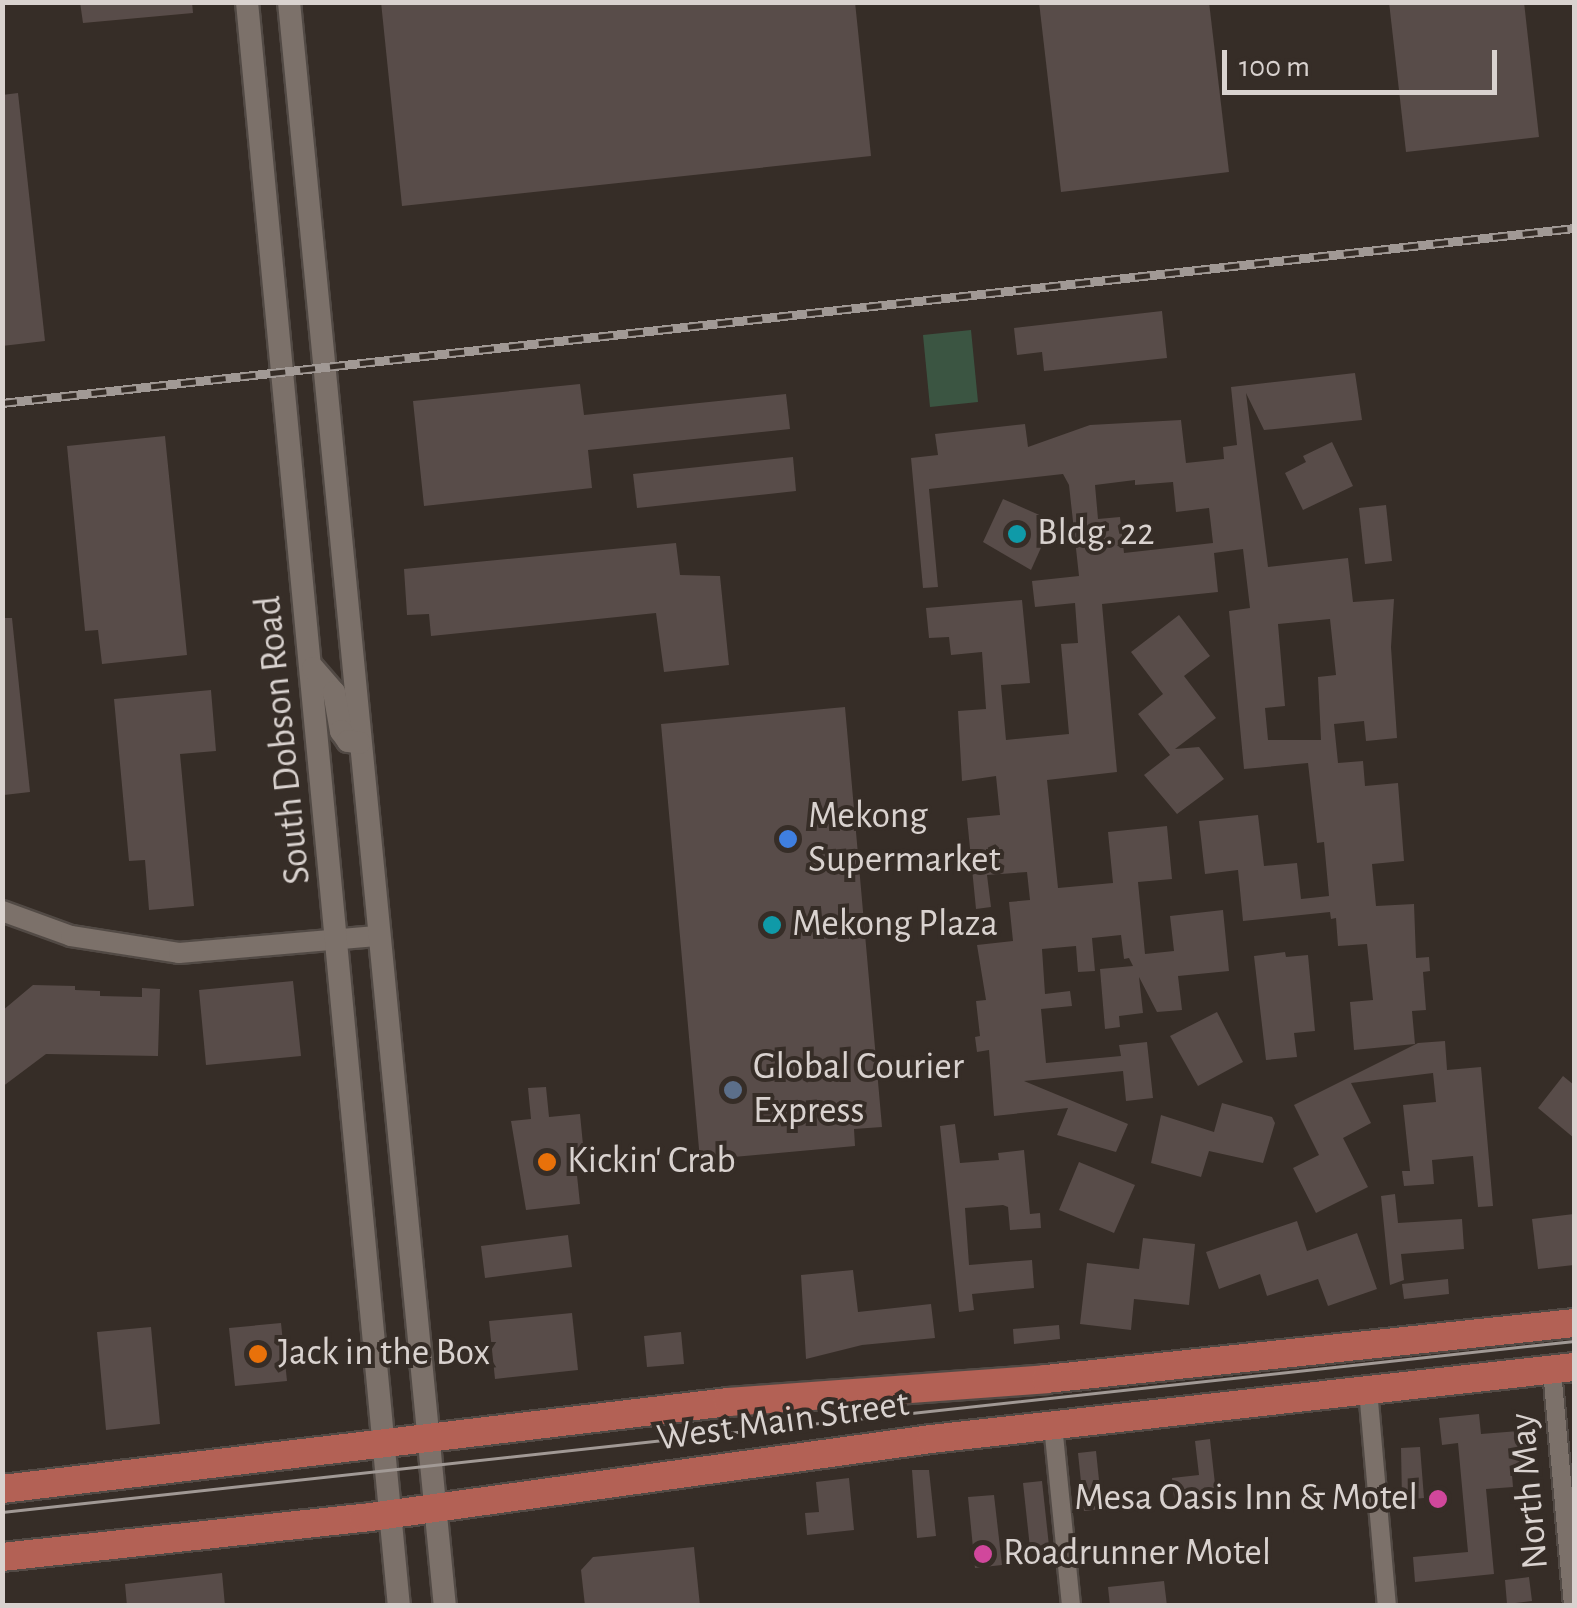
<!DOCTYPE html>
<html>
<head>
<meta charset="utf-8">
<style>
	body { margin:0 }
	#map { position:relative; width:1577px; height:1608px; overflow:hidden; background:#362d27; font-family:"Alegreya Sans",sans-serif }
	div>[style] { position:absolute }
	.green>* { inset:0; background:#3b5542 }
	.building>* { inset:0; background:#584c49 }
	.roads { filter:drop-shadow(2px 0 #524a45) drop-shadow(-2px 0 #524a45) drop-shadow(0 2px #524a45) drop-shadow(0 -2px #524a45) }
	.minor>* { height:18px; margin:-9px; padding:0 9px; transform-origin:9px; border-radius:9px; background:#7c716a }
	.tertiary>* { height:20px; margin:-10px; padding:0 10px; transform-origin:10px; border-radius:10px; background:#7c716a }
	.secondary>* { height:22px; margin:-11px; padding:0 11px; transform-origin:11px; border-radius:11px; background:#7c716a }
	.primary>* { height:28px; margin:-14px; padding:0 14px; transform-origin:14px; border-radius:14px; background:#b36155 }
	.tram>* { height:2.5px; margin:-1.25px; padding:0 1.25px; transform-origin:1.25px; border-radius:1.25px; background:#a19995 }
	.rail>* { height:9px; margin-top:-4.5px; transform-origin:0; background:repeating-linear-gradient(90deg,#362d27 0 15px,#a19995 0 30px); box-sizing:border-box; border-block:2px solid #a19995 }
	.dots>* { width:28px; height:28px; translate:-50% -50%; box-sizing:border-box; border:5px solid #362d27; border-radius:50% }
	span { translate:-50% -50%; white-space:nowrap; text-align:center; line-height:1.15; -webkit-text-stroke:8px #362d27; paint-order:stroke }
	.poi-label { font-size:38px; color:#d9d2cf }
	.left { translate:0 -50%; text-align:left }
	.right { translate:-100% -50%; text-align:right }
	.street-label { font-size:38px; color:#d9d2cf }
	.frame { position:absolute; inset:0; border:5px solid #d9d2cf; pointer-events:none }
	.scale { position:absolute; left:1222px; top:50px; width:275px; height:45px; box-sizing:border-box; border:5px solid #d9d2cf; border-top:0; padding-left:12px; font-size:30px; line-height:35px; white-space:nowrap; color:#d9d2cf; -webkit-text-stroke:8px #362d27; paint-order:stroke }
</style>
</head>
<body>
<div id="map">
	<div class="green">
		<i style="clip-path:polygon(971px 330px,978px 402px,930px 407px,923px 335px)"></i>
	</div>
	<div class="building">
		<i style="clip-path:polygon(80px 2px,192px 2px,193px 13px,83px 23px)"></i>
		<i style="clip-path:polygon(381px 2px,855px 2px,871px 156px,402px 206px)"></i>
		<i style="clip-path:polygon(1039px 2px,1209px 2px,1229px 172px,1061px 192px)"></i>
		<i style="clip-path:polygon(1389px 2px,1524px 2px,1539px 137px,1406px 152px)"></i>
		<i style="clip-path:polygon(18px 93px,45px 341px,2px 346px,2px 95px)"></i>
		<i style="clip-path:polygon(1162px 311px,1167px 358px,1044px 371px,1042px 352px,1017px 355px,1014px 328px)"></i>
		<i style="clip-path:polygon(evenodd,1355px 373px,1362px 420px,1264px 430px,1246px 393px,1268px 567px,1348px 558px,1353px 602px,1394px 599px,1391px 647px,1397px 738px,1366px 741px,1364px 721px,1334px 724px,1338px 763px,1363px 761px,1365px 786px,1398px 783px,1404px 861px,1372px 864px,1376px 906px,1414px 904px,1416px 958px,1429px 957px,1430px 971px,1423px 972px,1426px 1010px,1412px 1011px,1415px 1044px,1354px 1050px,1350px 1002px,1373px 1000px,1367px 944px,1338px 946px,1336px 918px,1331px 919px,1330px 912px,1243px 921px,1238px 870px,1205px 874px,1199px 821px,1258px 815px,1264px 866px,1297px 863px,1301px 899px,1329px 896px,1324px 842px,1317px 843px,1308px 763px,1244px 769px,1229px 611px,1250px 608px,1243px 549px,1214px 553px,1218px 592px,1102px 604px,1117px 772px,1047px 780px,1058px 888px,1113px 883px,1108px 832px,1167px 826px,1172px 879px,1138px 882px,1145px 954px,1174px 951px,1170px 916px,1223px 910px,1229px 971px,1178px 976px,1182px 1010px,1157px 1012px,1139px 977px,1143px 1013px,1119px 1016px,1120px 1027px,1105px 1029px,1100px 969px,1133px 966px,1129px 958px,1124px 959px,1121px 935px,1092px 938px,1095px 971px,1078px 972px,1076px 946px,1042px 949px,1045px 994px,1070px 991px,1072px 1006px,1041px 1009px,1046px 1063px,1121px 1056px,1119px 1045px,1147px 1042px,1153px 1098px,1126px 1101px,1123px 1071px,1024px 1081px,1128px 1124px,1116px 1152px,1057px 1135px,1068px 1108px,994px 1116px,989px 1050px,977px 1052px,975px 1037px,980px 1036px,976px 1001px,986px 1000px,977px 945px,1013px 941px,1009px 902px,1030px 900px,1027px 872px,987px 875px,991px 907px,976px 909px,967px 818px,1000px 815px,996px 776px,962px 781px,958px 711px,986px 709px,982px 652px,951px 655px,949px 637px,929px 638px,926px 608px,1022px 600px,1030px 683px,1001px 685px,1006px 740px,1069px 734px,1061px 644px,1078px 643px,1075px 603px,1035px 607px,1032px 581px,1079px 576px,1069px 485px,1063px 474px,929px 489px,938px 587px,923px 588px,911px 458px,938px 455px,935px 434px,1025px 424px,1028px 447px,1090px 425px,1181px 420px,1186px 463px,1224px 459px,1223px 447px,1237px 445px,1231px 387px,1355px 373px,1135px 480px,1135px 485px,1173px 482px,1176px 512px,1209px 508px,1213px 543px,1124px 553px,1120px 517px,1098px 519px,1095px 485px,1135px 480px,1355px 373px,1330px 619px,1336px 675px,1318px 677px,1321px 740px,1268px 740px,1265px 708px,1285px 706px,1278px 624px,1330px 619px)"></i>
		<i style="clip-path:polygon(580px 384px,584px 415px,786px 394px,790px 429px,588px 450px,592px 488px,424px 506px,413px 401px)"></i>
		<i style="clip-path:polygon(165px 436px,187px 655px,102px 664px,98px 630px,85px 631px,67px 446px)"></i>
		<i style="clip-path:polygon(1332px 442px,1353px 486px,1303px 510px,1285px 473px,1306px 462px,1303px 456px)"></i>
		<i style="clip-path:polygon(793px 457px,796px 491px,637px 508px,633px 474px)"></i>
		<i style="clip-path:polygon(1003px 499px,1053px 521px,1031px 570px,983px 542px)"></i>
		<i style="clip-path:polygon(1386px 505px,1392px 561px,1365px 564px,1359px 508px)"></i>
		<i style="clip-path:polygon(676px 543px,680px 575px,720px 576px,729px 665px,664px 672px,656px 613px,431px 636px,429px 614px,407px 615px,404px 569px)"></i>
		<i style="clip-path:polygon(1179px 615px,1210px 656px,1184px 676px,1216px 718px,1175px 749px,1199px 747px,1224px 779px,1177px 814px,1144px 775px,1170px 755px,1138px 714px,1163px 694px,1131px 652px)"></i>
		<i style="clip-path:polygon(2px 618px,12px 618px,30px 792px,4px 795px)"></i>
		<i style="clip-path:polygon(211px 690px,216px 751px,180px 754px,194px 906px,149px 910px,145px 860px,129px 861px,114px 699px)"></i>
		<i style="clip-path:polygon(845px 707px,882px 1127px,854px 1129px,855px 1146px,700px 1160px,661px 724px)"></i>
		<i style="clip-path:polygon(1285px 952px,1286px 957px,1308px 955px,1315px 1031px,1294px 1033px,1297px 1057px,1266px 1060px,1254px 956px)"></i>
		<i style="clip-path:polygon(293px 981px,301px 1056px,206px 1065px,199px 990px)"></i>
		<i style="clip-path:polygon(33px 985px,75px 986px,75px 990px,100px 991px,100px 996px,142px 997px,142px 988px,160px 989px,158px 1056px,46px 1054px,2px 1087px,2px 1011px)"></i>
		<i style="clip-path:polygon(1217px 1012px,1243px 1062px,1198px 1086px,1170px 1036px)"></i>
		<i style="clip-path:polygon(1445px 1041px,1447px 1070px,1481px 1067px,1493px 1206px,1478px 1207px,1473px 1156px,1432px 1160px,1434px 1184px,1404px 1186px,1402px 1171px,1410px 1171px,1403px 1105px,1436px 1102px,1433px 1073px,1351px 1083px,1371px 1123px,1343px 1138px,1368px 1187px,1316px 1213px,1293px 1168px,1319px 1155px,1294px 1105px,1418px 1043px)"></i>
		<i style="clip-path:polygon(1563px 1076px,1574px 1085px,1574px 1138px,1538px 1108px)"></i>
		<i style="clip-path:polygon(546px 1087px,549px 1117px,580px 1114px,584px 1155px,575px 1156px,580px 1204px,526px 1210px,511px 1121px,531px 1119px,528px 1088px)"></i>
		<i style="clip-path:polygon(1222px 1103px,1272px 1117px,1275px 1123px,1263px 1163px,1209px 1151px,1201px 1177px,1151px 1163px,1161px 1115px,1214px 1132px)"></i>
		<i style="clip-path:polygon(955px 1124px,960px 1163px,999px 1160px,998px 1153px,1024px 1150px,1030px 1214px,1040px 1213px,1041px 1228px,1010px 1230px,1008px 1207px,1003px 1205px,965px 1208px,969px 1265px,1032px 1260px,1034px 1288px,972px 1294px,974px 1310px,959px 1312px,940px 1126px)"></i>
		<i style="clip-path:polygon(1079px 1162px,1135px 1185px,1114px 1233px,1059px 1210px)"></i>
		<i style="clip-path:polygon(1395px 1194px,1398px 1223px,1462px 1219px,1464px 1249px,1401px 1254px,1404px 1280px,1390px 1285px,1381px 1196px)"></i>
		<i style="clip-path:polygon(1574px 1214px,1574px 1265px,1538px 1269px,1532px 1219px)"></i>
		<i style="clip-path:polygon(1297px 1221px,1307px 1251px,1357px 1233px,1377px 1289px,1328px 1306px,1318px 1279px,1267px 1296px,1260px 1274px,1219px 1289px,1206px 1252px)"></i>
		<i style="clip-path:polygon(568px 1235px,572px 1267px,485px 1278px,481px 1246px)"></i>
		<i style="clip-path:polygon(1143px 1238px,1195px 1244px,1189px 1305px,1134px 1299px,1131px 1330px,1080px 1324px,1087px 1263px,1139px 1269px)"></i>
		<i style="clip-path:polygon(853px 1270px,858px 1312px,931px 1304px,935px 1338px,862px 1345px,806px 1359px,801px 1275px)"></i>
		<i style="clip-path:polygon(1448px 1279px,1449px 1294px,1404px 1299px,1402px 1284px)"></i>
		<i style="clip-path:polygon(572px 1313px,578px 1370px,495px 1379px,489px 1321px)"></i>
		<i style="clip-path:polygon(281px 1323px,287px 1381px,235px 1386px,229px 1328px)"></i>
		<i style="clip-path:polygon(1059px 1325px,1060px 1339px,1014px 1344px,1013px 1329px)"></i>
		<i style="clip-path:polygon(151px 1327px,160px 1424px,106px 1430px,97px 1332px)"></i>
		<i style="clip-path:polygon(681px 1332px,684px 1364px,647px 1367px,644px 1336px)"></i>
		<i style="clip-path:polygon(1479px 1414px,1481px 1434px,1519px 1431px,1523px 1473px,1512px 1475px,1513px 1487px,1486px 1489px,1494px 1574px,1415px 1582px,1413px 1557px,1468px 1552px,1458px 1443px,1442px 1445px,1439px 1418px)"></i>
		<i style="clip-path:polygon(1210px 1439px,1217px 1502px,1175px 1507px,1172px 1478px,1199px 1475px,1195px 1441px)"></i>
		<i style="clip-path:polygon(1420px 1447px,1424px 1498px,1402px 1500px,1401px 1448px)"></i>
		<i style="clip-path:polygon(1096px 1451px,1102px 1509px,1084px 1511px,1078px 1453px)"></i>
		<i style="clip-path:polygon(912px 1470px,929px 1470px,936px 1536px,917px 1538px)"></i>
		<i style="clip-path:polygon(849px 1478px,854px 1530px,807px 1535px,805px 1513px,819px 1512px,816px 1482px)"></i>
		<i style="clip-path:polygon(1042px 1481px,1049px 1546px,1030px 1548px,1023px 1483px)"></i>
		<i style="clip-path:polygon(994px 1495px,1002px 1565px,975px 1568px,968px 1497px)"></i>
		<i style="clip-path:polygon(694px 1547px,700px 1606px,585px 1606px,581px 1570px,593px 1557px)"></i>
		<i style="clip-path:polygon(222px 1573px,225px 1606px,127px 1606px,125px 1584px)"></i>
		<i style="clip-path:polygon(1529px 1577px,1532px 1601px,1507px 1604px,1505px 1580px)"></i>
		<i style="clip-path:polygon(1164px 1581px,1167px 1606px,1110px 1606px,1108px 1587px)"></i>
	</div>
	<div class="roads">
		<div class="minor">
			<i style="left:1552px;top:1370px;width:237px;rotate:84.9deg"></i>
			<i style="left:1368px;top:1390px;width:217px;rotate:85deg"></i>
			<i style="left:1053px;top:1425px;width:182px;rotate:84.3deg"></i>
		</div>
		<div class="tertiary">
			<i style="left:2px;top:911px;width:73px;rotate:19.9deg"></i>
			<i style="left:71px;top:936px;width:109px;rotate:8.9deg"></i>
			<i style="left:179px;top:953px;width:201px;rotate:-4.9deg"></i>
		</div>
		<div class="secondary">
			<i style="left:247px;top:2px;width:1611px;rotate:84.59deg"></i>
			<i style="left:289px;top:2px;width:1612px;rotate:84.45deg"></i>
			<i style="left:313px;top:668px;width:32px;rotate:49deg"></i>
			<i style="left:334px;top:692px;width:40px;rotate:80deg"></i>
			<i style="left:341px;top:731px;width:12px;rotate:55deg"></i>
			<i style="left:348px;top:741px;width:12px;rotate:9deg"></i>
		</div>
		<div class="primary">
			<i style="left:2px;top:1489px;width:731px;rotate:-6.83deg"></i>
			<i style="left:728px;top:1402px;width:319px;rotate:-4.1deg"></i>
			<i style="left:1046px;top:1379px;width:531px;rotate:-6.05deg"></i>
			<i style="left:2px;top:1557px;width:363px;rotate:-6.2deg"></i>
			<i style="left:363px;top:1518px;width:573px;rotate:-7.92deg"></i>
			<i style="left:931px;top:1439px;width:647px;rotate:-6.39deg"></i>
		</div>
	</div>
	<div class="tram">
		<i style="left:2px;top:1512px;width:1581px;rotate:-6.21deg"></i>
	</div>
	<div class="rail">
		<i style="left:2px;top:403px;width:1582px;rotate:-6.35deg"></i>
	</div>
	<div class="dots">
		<i style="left:1017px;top:534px;background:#0f9aa8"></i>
		<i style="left:788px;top:839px;background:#3f7fe0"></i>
		<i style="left:772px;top:925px;background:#0f9aa8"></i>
		<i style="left:733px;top:1090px;background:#5c6f8a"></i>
		<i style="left:547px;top:1162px;background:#e8710a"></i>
		<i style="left:258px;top:1354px;background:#e8710a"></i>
		<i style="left:1438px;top:1499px;background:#d1479c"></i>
		<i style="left:983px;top:1554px;background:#d1479c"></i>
	</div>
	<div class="poi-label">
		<span class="left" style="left:1037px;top:534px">Bldg. 22</span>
		<span class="left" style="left:808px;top:839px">Mekong<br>Supermarket</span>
		<span class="left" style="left:792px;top:925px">Mekong Plaza</span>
		<span class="left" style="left:753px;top:1090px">Global Courier<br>Express</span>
		<span class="left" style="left:567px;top:1162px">Kickin' Crab</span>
		<span class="left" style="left:278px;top:1354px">Jack in the Box</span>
		<span class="right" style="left:1418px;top:1499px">Mesa Oasis Inn &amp; Motel</span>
		<span class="left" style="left:1003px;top:1554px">Roadrunner Motel</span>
	</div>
	<div class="street-label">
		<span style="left:284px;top:740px;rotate:-96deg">South Dobson Road</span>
		<span style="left:783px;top:1422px;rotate:-8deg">West Main Street</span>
		<span style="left:1530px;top:1491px;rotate:-95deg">North May</span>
	</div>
	<div class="frame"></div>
	<div class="scale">100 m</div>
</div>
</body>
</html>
